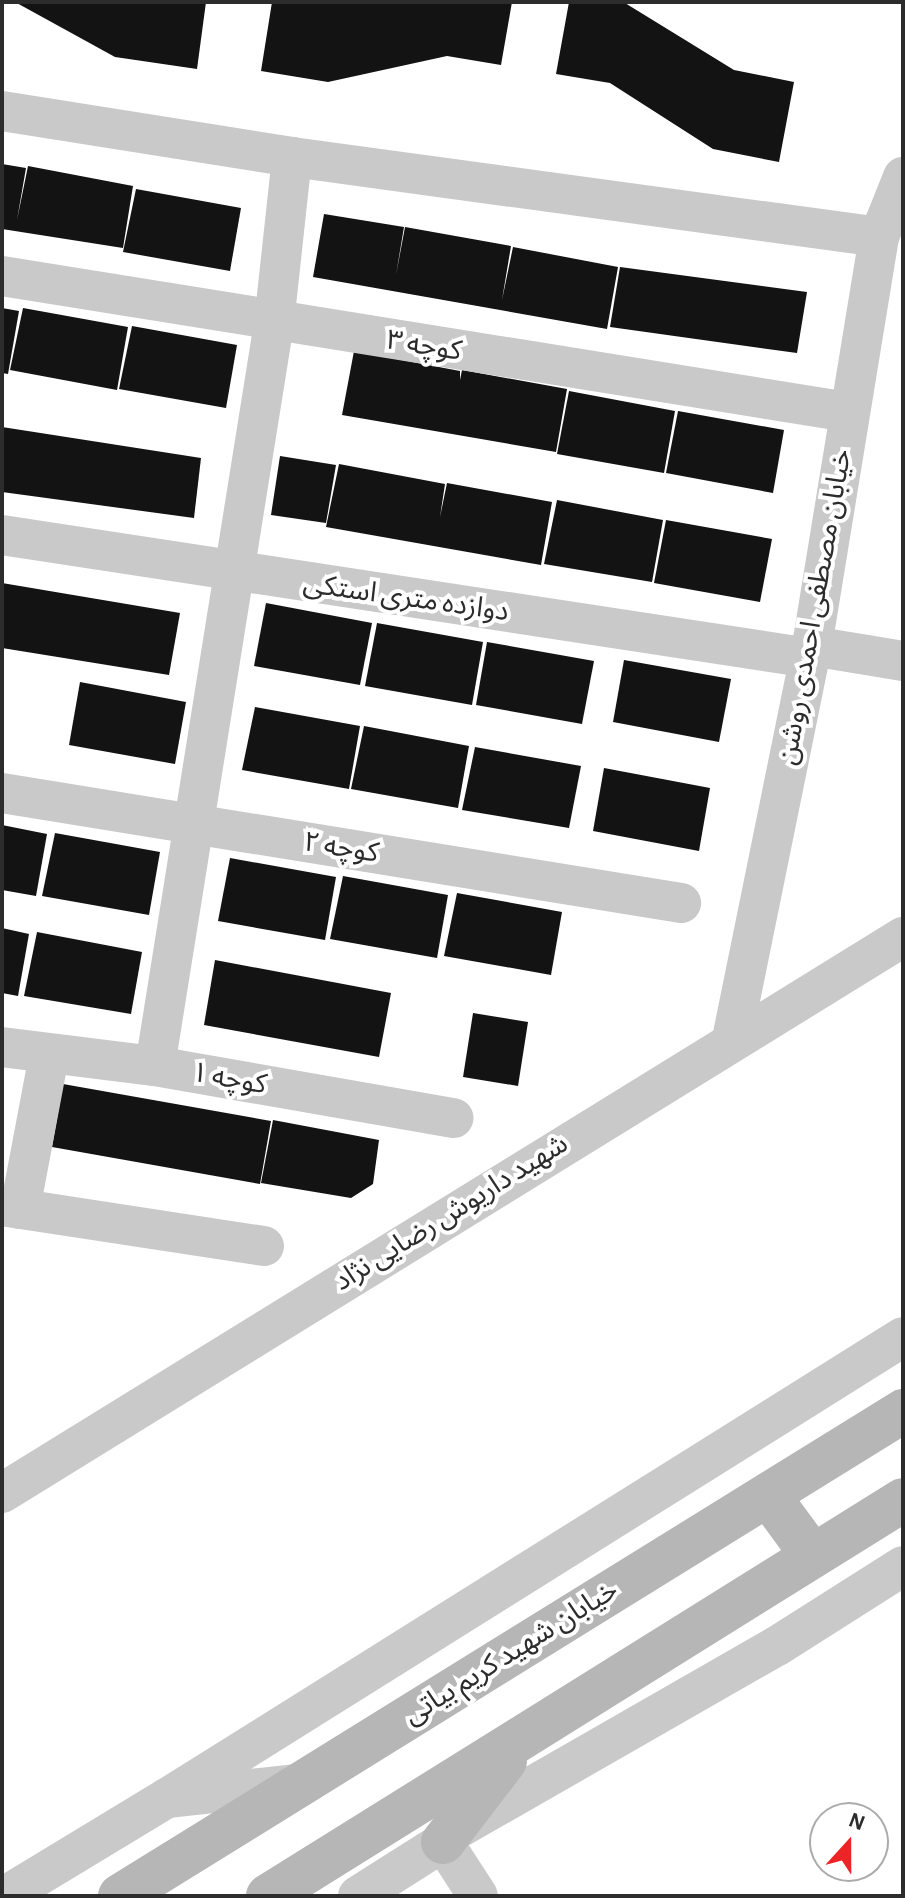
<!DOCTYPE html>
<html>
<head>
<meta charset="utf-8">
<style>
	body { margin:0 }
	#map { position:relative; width:905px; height:1898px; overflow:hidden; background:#fff; font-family:"Alegreya Sans","Noto Sans Arabic",sans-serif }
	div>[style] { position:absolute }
	.building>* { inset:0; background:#131313 }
	.street>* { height:40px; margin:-20px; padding:0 20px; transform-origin:20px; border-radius:20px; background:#c9c9c9 }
	.secondary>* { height:44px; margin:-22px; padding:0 22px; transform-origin:22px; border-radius:22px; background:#b6b6b6 }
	span { translate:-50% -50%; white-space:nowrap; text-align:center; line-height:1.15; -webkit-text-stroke:8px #fff; paint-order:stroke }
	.street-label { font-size:28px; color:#2c2c2c }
	.frame { position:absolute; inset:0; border:4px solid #2c2c2c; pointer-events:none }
	.north { position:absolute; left:809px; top:1802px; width:80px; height:80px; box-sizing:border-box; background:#fff; border:2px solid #ababab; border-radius:50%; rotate:21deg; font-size:22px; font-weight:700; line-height:32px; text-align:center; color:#2c2c2c }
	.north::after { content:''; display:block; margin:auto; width:28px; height:36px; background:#ed2426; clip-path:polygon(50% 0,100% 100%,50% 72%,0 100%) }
</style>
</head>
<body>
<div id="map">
	<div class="building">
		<i style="clip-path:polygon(15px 2px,206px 2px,197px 69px,115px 57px)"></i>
		<i style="clip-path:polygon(272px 2px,512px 2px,501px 65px,447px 56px,328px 82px,261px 71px)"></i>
		<i style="clip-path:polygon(569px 2px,625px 3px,734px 70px,794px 82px,779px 162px,713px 149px,610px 83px,556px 74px)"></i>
		<i style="clip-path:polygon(2px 164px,26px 168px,17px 220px,28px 166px,133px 186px,123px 248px,2px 229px)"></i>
		<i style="clip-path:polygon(136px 189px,241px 208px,230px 271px,123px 252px)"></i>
		<i style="clip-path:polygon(324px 214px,404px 227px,396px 275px,405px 227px,511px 246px,502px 300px,513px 247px,618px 267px,607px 329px,313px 277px)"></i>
		<i style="clip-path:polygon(620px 267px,807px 292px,797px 353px,610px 327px)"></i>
		<i style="clip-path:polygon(2px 308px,19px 311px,8px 374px,2px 373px)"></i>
		<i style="clip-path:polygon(23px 308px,128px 327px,117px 390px,10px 370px)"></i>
		<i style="clip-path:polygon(132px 326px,237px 345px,226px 408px,119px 389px)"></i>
		<i style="clip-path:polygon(354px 351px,460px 371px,460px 380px,462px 370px,567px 389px,556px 452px,342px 415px)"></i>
		<i style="clip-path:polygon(569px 391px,675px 411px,664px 473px,557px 454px)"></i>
		<i style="clip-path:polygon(678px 411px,784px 430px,773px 493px,666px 473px)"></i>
		<i style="clip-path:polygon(2px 427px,201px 458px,194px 518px,2px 492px)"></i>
		<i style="clip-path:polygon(280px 456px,336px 465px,326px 523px,271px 515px)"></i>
		<i style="clip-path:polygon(339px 464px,445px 484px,440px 517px,447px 483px,552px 502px,541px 565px,326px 527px)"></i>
		<i style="clip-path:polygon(557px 500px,663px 520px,652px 582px,544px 564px)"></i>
		<i style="clip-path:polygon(666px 520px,772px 539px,760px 602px,654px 583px)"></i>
		<i style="clip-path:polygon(2px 583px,180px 613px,169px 675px,2px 648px)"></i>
		<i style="clip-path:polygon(266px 603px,372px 623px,360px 685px,254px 666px)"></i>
		<i style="clip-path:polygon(377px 623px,483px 642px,472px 705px,365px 686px)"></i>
		<i style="clip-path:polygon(487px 642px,594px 661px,582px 724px,476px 705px)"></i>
		<i style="clip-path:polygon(624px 660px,731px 679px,719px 742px,613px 722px)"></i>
		<i style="clip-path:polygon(80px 682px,186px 702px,175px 764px,69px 745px)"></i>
		<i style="clip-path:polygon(255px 707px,360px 726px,349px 789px,242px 770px)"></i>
		<i style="clip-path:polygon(364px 726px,469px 746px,458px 808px,351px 789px)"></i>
		<i style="clip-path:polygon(475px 747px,581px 766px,569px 828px,462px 810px)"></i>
		<i style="clip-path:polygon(604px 768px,710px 788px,699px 851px,593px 831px)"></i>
		<i style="clip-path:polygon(2px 825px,47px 834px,36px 896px,2px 890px)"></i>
		<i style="clip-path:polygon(55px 833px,160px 852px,149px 915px,42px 896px)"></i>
		<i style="clip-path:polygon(230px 858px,336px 877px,325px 940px,218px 921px)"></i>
		<i style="clip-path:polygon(343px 876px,448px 895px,437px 958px,330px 939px)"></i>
		<i style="clip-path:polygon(457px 893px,562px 912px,551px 975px,444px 956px)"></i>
		<i style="clip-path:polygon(2px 928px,29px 934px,18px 996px,2px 993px)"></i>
		<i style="clip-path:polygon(37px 932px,142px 952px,131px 1014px,24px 996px)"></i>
		<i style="clip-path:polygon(215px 960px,391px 993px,379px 1057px,204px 1025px)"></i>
		<i style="clip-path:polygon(473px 1013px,528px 1022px,518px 1086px,463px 1077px)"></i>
		<i style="clip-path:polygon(63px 1084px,271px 1121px,260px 1184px,52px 1147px)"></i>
		<i style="clip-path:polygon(273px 1120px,379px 1140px,373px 1184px,351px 1198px,261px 1183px)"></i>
	</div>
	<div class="street">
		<i style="left:2px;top:111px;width:294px;rotate:9deg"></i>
		<i style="left:292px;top:157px;width:592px;rotate:7.76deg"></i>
		<i style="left:2px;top:276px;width:857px;rotate:9.13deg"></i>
		<i style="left:2px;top:535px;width:817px;rotate:8.66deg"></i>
		<i style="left:812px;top:646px;width:92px;rotate:9.4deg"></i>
		<i style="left:2px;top:793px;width:688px;rotate:9.2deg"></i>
		<i style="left:732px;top:1039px;width:401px;rotate:-78.5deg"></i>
		<i style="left:812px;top:646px;width:414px;rotate:-80.7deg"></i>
		<i style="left:879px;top:237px;width:65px;rotate:-68.2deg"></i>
		<i style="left:2px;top:1047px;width:154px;rotate:7.1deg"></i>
		<i style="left:155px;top:1066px;width:303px;rotate:9.9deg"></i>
		<i style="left:155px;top:1066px;width:752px;rotate:-80.9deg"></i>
		<i style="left:274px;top:323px;width:167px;rotate:-83.8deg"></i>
		<i style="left:2px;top:1206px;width:265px;rotate:8.7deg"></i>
		<i style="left:20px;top:1209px;width:157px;rotate:-79.3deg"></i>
		<i style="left:2px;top:1493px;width:1059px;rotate:-31.68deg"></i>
		<i style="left:167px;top:1798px;width:868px;rotate:-32.06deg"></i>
		<i style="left:452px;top:1832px;width:374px;rotate:-29.8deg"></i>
		<i style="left:777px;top:1646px;width:149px;rotate:-32.4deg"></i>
		<i style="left:5px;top:1896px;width:189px;rotate:-31.2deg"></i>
		<i style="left:167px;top:1798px;width:132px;rotate:-6.1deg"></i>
		<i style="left:358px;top:1896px;width:101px;rotate:-32.4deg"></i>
		<i style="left:443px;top:1842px;width:64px;rotate:57.1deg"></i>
	</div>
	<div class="secondary">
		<i style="left:768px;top:1495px;width:74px;rotate:53.7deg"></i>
		<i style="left:443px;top:1842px;width:102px;rotate:-52.6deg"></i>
		<i style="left:120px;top:1896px;width:921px;rotate:-31.77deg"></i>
		<i style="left:268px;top:1896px;width:748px;rotate:-31.95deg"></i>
	</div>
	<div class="street-label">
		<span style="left:424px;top:346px;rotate:9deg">کوچه ۳</span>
		<span style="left:406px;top:598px;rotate:8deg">دوازده متری استکی</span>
		<span style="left:815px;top:607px;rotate:-80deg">خیابان مصطفی احمدی روشن</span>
		<span style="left:341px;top:848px;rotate:9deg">کوچه ۲</span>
		<span style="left:229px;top:1079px;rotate:10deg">کوچه ۱</span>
		<span style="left:451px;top:1213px;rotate:-32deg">شهید داریوش رضایی نژاد</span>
		<span style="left:511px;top:1653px;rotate:-32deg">خیابان شهید کریم بیاتی</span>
	</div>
	<div class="frame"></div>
	<div class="north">N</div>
</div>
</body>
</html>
